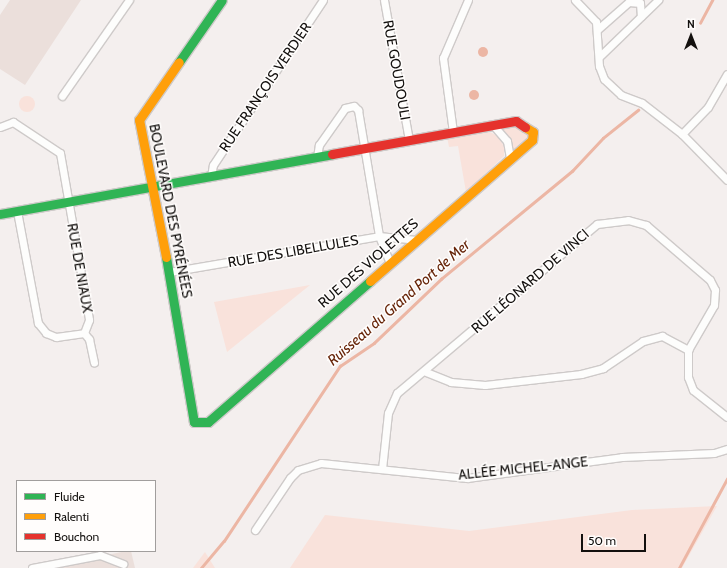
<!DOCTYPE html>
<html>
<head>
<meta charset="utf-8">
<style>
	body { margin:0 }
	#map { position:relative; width:727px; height:568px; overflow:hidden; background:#f4efee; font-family:Cabin,sans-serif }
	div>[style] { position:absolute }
	.built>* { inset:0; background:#ebdfdb }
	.green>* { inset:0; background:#f9e2db }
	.round { border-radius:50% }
	.water>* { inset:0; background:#ecb6a4 }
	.stream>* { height:2.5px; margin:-1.25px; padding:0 1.25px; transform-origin:1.25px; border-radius:1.25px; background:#ecb6a4 }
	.roads { filter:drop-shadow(1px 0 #cecac9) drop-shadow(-1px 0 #cecac9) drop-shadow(0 1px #cecac9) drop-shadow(0 -1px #cecac9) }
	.street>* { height:7px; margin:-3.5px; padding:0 3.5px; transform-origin:3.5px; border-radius:3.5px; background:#fdfdfc }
	.fast>* { height:9px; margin:-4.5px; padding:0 4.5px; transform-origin:4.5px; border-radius:4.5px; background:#30b455 }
	.slow>* { height:9px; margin:-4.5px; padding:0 4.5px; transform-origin:4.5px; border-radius:4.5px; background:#ff9f0a }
	.jam>* { height:9px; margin:-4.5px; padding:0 4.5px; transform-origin:4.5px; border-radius:4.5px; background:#e5322d }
	span { translate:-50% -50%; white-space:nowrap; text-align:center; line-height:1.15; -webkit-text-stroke:3px #fffdfc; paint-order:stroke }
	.street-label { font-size:14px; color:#13100e }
	.water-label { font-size:15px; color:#672509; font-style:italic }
	.legend { position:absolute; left:16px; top:480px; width:140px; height:72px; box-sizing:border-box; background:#fffdfc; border:1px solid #a19e9d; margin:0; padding:5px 7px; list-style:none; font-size:12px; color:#13100e }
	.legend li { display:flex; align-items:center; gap:8px; height:20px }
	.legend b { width:20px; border:1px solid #a19e9d }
	.north { position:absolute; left:671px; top:16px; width:40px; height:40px; -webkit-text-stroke:3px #fffdfc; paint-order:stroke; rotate:0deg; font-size:11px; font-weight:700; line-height:16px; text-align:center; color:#13100e }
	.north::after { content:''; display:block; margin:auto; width:14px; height:18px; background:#13100e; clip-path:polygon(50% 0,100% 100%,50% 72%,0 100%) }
	.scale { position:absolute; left:581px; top:534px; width:65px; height:18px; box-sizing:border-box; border:2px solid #13100e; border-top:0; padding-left:5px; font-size:12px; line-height:14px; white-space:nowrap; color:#13100e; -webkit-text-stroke:3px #fffdfc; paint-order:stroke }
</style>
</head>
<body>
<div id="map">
	<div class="built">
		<i style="clip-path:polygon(10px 0,81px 0,25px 85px,0 69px,0 15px)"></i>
		<i style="clip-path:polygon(126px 551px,131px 551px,135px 568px,48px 568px)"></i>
	</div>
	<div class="green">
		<i class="round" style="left:19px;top:96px;width:16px;height:16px"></i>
		<i style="clip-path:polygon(516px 125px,530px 136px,513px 150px,511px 140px,503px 129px)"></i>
		<i style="clip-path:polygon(488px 131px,499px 137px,504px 147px,504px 156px,466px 192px,458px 146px,449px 147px,447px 137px)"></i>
		<i style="clip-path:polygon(310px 285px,227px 352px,214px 302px)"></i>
		<i style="clip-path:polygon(717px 506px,682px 568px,290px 568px,325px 515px,469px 531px,632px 510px)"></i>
		<i style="clip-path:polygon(205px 552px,215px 568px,193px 568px)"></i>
	</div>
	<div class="water">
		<i class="round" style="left:478px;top:47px;width:10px;height:10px"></i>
		<i class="round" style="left:469px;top:90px;width:10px;height:10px"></i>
	</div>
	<div class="stream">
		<i style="left:700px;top:23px;width:26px;rotate:-62deg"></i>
		<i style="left:201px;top:568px;width:35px;rotate:-50deg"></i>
		<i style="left:224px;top:541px;width:210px;rotate:-56.5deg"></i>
		<i style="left:340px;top:366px;width:41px;rotate:-34.1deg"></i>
		<i style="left:374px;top:343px;width:93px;rotate:-43.7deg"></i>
		<i style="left:441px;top:279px;width:170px;rotate:-39.5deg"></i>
		<i style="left:572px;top:171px;width:45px;rotate:-46.8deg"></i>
		<i style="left:603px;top:138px;width:45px;rotate:-38.7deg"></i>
		<i style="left:679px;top:568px;width:101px;rotate:-61.7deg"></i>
	</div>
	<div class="roads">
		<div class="street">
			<i style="left:384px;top:0;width:142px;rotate:79.9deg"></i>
			<i style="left:575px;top:0;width:30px;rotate:46deg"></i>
			<i style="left:596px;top:22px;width:44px;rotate:86.1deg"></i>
			<i style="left:599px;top:66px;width:14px;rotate:69deg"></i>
			<i style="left:604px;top:79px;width:23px;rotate:43deg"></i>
			<i style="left:621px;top:95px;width:22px;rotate:21deg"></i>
			<i style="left:642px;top:103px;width:51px;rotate:37.8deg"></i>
			<i style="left:682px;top:134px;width:64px;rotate:45.6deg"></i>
			<i style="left:629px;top:2px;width:11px;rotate:5deg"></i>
			<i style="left:640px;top:3px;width:13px;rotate:86deg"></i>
			<i style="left:598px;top:29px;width:44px;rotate:-41.3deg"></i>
			<i style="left:600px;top:56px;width:81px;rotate:-44deg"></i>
			<i style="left:62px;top:96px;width:117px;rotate:-55.1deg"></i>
			<i style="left:493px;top:125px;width:21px;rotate:49deg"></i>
			<i style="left:507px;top:141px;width:17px;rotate:80deg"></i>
			<i style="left:0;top:127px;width:14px;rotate:-21deg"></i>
			<i style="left:13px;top:122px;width:56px;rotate:33.4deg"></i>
			<i style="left:60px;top:153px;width:169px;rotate:80.1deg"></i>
			<i style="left:89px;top:320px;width:14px;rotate:111deg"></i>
			<i style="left:453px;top:132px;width:75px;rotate:-97.7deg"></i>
			<i style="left:443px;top:58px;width:63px;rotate:-66.7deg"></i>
			<i style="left:682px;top:134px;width:37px;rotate:-46deg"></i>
			<i style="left:708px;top:107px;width:38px;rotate:-60deg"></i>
			<i style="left:317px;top:157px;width:12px;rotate:-81deg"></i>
			<i style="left:319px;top:145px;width:45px;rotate:-54.9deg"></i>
			<i style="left:345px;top:108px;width:9px;rotate:-13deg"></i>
			<i style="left:354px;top:106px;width:6px;rotate:45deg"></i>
			<i style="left:358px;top:110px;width:128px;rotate:80.5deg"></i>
			<i style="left:379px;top:236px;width:29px;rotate:68deg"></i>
			<i style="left:211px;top:176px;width:11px;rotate:-80deg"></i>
			<i style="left:213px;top:165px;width:198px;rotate:-56.3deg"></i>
			<i style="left:17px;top:211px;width:114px;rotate:79.4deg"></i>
			<i style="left:38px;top:323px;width:13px;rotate:51deg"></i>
			<i style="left:46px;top:333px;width:11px;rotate:22deg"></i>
			<i style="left:56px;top:337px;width:28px;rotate:-8deg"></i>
			<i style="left:169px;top:272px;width:213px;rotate:-9.7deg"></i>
			<i style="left:379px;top:236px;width:37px;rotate:6deg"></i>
			<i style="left:84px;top:333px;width:8px;rotate:50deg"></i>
			<i style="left:89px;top:339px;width:24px;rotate:78deg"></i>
			<i style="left:426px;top:372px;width:27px;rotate:22deg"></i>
			<i style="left:451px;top:382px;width:34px;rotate:5deg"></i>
			<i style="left:485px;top:385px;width:97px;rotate:-6.5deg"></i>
			<i style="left:581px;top:374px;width:23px;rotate:-15deg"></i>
			<i style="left:603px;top:368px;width:48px;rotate:-34deg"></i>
			<i style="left:643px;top:341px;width:20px;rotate:-15deg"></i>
			<i style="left:662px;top:336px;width:30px;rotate:28deg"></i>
			<i style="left:688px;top:350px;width:27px;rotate:90deg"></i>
			<i style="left:688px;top:377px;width:14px;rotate:69deg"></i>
			<i style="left:693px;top:390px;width:43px;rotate:38.5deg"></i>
			<i style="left:382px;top:469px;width:56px;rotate:-83.9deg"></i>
			<i style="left:388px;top:413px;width:22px;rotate:-66deg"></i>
			<i style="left:397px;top:393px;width:262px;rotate:-40.2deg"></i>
			<i style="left:597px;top:224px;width:31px;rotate:-7deg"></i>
			<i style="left:628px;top:220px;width:19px;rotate:16deg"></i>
			<i style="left:646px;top:225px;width:84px;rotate:40.7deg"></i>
			<i style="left:710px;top:280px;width:11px;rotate:63deg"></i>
			<i style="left:715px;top:290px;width:15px;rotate:94deg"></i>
			<i style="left:714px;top:305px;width:52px;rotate:120deg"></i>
			<i style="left:255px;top:530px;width:63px;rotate:-56.1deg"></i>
			<i style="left:290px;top:478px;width:11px;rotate:-45deg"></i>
			<i style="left:298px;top:470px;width:24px;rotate:-17deg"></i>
			<i style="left:321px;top:463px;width:147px;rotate:5.9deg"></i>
			<i style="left:467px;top:478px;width:156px;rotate:-7.7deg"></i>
			<i style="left:622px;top:457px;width:92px;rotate:-2.5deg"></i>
			<i style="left:714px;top:453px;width:14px;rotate:-17deg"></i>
			<i style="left:32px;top:568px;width:69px;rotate:-10.8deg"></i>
			<i style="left:100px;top:555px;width:25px;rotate:21deg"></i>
		</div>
		<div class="fast">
			<i style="left:179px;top:62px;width:75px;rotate:-55.3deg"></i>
			<i style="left:0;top:214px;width:337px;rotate:-10.2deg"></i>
			<i style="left:166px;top:257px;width:167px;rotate:80.4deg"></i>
			<i style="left:194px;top:422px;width:14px"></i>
			<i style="left:208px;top:422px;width:215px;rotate:-41deg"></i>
		</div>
		<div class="slow">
			<i style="left:166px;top:257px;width:140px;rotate:-101.1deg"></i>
			<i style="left:139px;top:120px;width:70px;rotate:-55.4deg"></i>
			<i style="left:370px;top:281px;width:215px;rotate:-41deg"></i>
			<i style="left:532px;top:140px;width:8px;rotate:-83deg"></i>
			<i style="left:533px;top:132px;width:9px;rotate:-148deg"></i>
		</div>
		<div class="jam">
			<i style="left:332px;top:154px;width:187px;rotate:-10.2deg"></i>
			<i style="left:516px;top:121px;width:11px;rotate:34deg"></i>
		</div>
	</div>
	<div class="street-label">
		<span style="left:397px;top:70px;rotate:80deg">RUE GOUDOULI</span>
		<span style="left:265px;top:87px;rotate:-56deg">RUE FRANÇOIS VERDIER</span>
		<span style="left:171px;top:211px;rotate:79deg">BOULEVARD DES PYRÉNÉES</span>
		<span style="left:293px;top:251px;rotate:-10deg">RUE DES LIBELLULES</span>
		<span style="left:368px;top:263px;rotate:-41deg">RUE DES VIOLETTES</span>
		<span style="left:80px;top:268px;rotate:80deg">RUE DE NIAUX</span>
		<span style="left:530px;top:281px;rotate:-41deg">RUE LÉONARD DE VINCI</span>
		<span style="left:523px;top:468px;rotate:-6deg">ALLÉE MICHEL-ANGE</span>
	</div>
	<div class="water-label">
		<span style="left:399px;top:303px;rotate:-41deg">Ruisseau du Grand Port de Mer</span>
	</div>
	<ul class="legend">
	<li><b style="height:5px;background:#30b455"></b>Fluide</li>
	<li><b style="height:5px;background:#ff9f0a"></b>Ralenti</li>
	<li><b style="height:5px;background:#e5322d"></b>Bouchon</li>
	</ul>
	<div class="north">N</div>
	<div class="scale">50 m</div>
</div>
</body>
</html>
